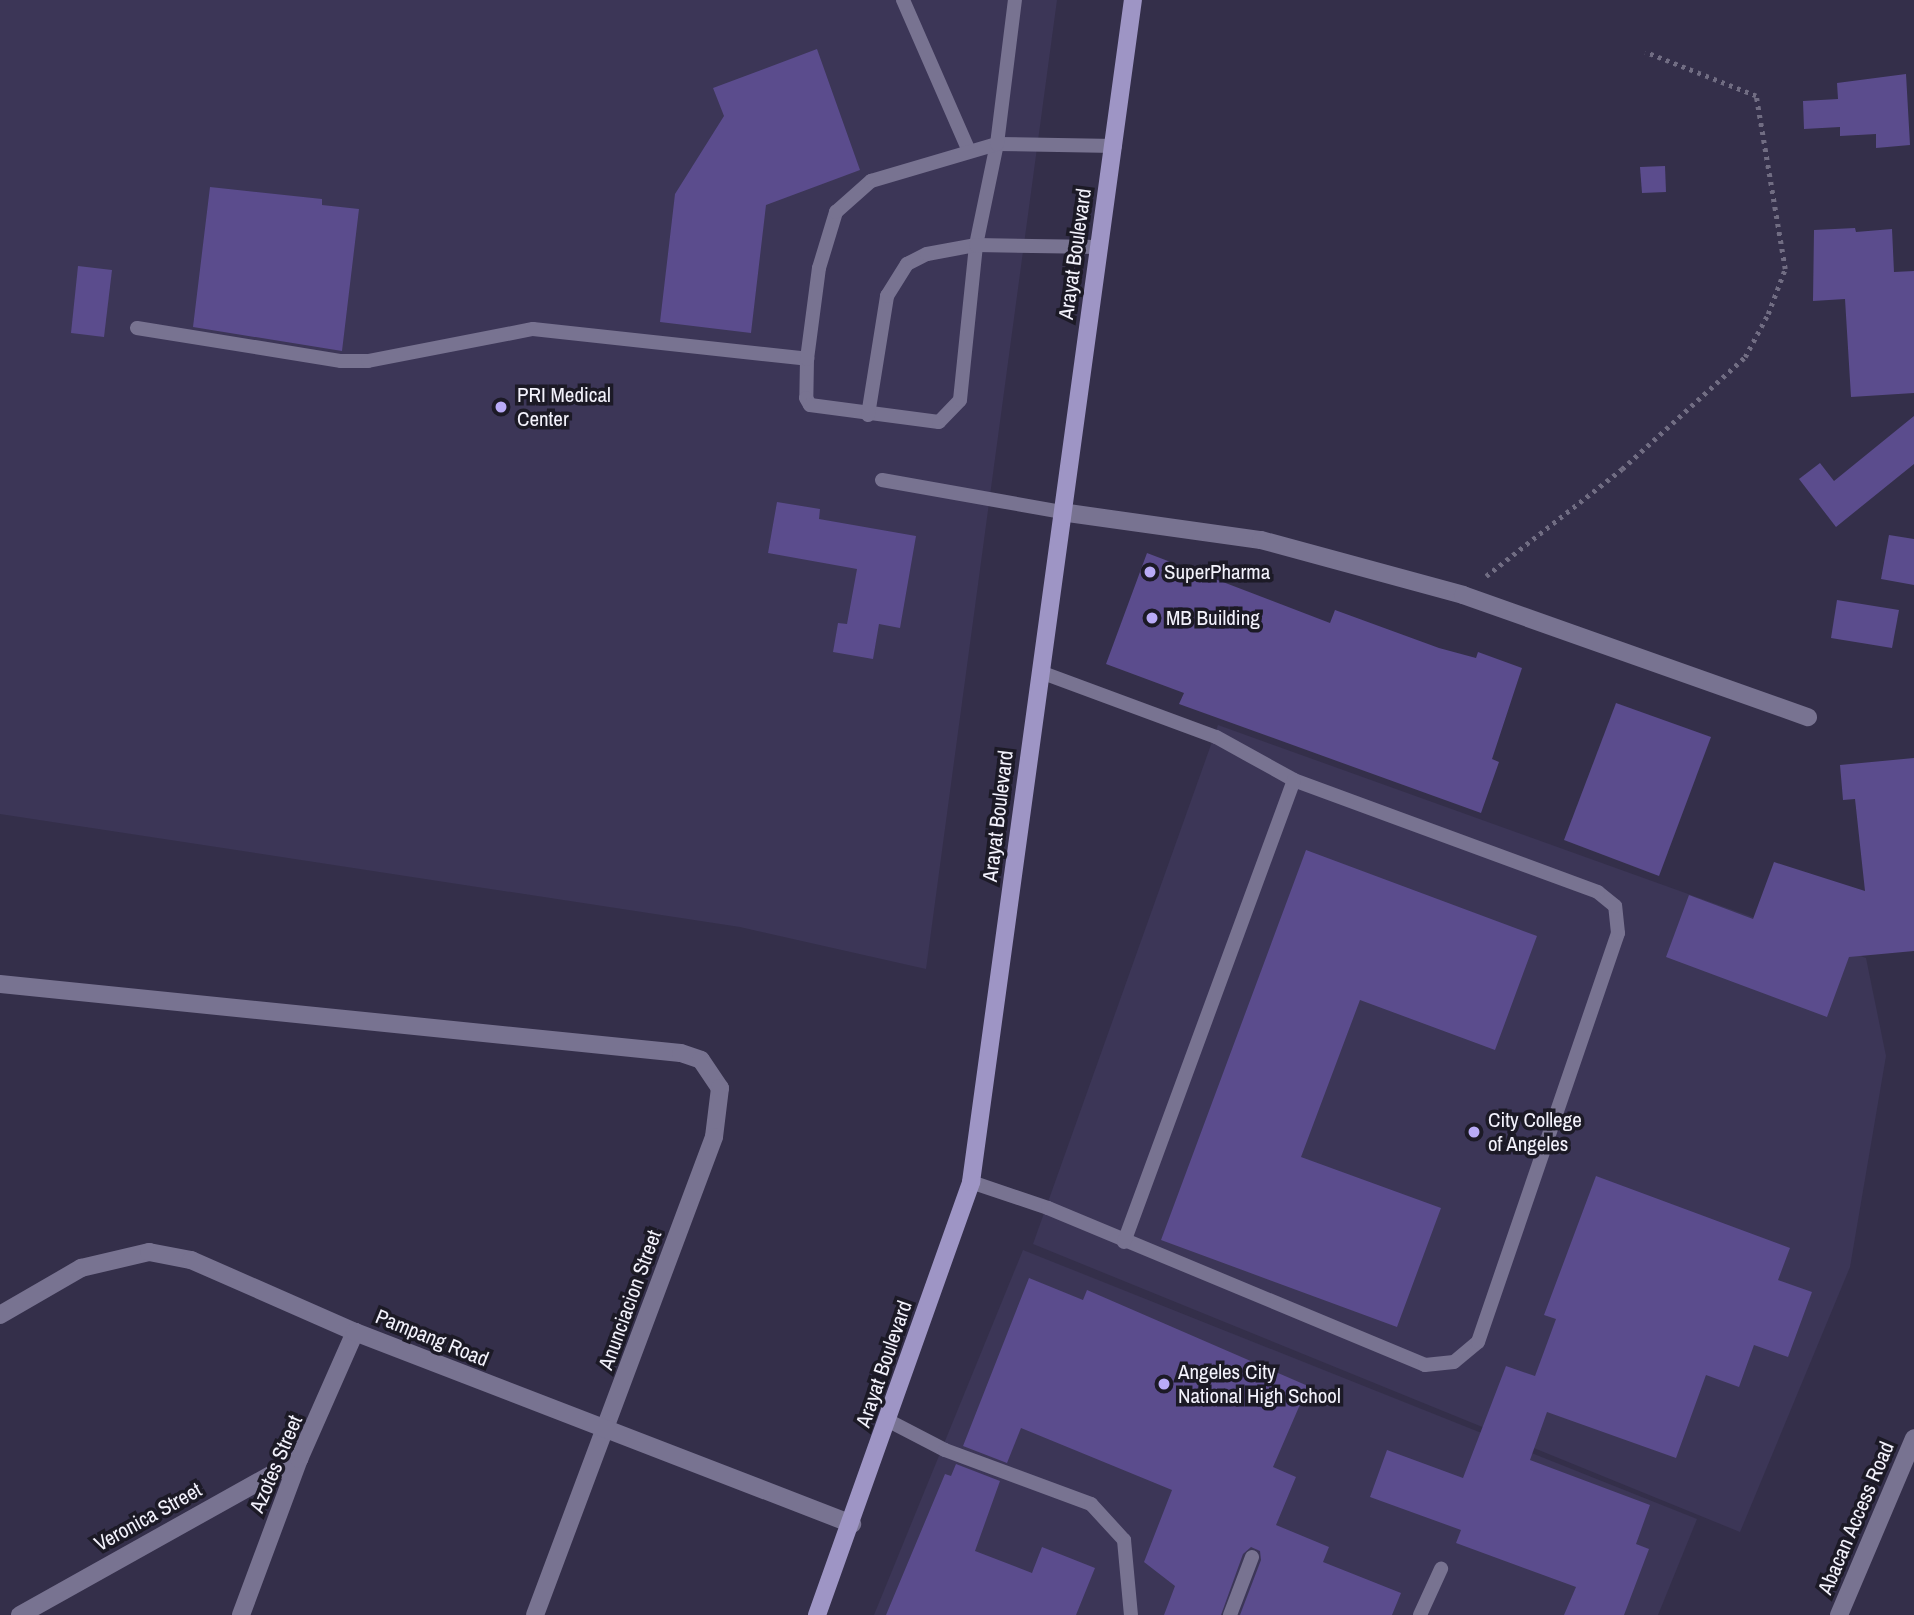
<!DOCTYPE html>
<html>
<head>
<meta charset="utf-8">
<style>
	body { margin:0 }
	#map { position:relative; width:1914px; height:1615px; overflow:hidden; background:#342f4a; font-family:"Archivo Narrow",sans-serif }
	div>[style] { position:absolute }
	.built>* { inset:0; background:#3c3657 }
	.building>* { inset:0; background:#5b4c8d }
	.path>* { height:4.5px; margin-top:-2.25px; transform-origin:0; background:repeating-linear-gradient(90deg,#716d83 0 3.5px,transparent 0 8.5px) }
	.service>* { height:14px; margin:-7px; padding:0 7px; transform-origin:7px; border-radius:7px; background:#787391 }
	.minor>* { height:18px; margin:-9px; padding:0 9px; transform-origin:9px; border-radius:9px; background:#787391 }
	.tertiary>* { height:18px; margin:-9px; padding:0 9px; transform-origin:9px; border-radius:9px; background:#787391 }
	.secondary>* { height:18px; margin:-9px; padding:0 9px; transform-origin:9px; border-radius:9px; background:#9e95c5 }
	.dots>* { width:19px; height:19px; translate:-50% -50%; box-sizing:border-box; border:4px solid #1c1a26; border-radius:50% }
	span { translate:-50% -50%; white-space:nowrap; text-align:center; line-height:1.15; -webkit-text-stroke:7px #1c1a26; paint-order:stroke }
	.street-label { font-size:21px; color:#f3f2fc }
	.poi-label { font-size:21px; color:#f3f2fc }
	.left { translate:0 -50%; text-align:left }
</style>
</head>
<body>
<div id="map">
	<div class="built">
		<i style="clip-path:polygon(0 0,1057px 0,926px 969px,740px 927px,0 814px)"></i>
		<i style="clip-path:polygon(1218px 725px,1866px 958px,1886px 1056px,1850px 1267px,1740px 1532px,1033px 1244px)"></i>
		<i style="clip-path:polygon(1023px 1250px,1697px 1519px,1658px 1615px,874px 1615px)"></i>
	</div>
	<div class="building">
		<i style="clip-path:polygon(817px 49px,860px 170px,766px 205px,751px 333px,660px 322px,675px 194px,724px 116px,713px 88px)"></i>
		<i style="clip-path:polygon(1906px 74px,1910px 145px,1876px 148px,1876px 134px,1840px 136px,1840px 127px,1804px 129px,1803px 101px,1838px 99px,1837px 83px)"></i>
		<i style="clip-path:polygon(1665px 166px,1666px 192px,1642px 193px,1640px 167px)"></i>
		<i style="clip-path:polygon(210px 187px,322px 199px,322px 205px,359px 209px,342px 351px,193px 327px)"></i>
		<i style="clip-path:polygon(1855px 228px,1856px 232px,1892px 229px,1894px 272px,1914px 271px,1914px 393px,1851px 397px,1845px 299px,1813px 301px,1814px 230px)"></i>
		<i style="clip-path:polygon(78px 266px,112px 270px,104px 337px,71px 333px)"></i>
		<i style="clip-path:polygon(1914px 416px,1914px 464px,1836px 527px,1799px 479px,1820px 463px,1834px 481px)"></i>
		<i style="clip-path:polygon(777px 502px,820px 509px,819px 519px,916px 536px,900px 628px,879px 624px,873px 659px,833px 652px,838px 623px,847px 624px,857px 569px,768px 553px)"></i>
		<i style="clip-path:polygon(1889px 535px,1914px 539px,1914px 585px,1881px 579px)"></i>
		<i style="clip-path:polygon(1147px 553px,1330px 623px,1335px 610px,1439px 648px,1476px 658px,1478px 652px,1522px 668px,1492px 759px,1499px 762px,1481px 813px,1179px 704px,1184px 693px,1106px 664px)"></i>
		<i style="clip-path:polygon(1837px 600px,1899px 610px,1892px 648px,1831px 638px)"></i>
		<i style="clip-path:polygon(1616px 703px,1711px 737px,1659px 876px,1564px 840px)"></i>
		<i style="clip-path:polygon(1914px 758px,1914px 951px,1849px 957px,1827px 1017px,1666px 957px,1689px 895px,1753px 919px,1774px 862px,1865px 891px,1855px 799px,1843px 800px,1840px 765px)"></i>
		<i style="clip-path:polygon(1306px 850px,1537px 936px,1495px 1050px,1360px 1000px,1301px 1157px,1441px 1208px,1397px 1327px,1161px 1240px)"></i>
		<i style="clip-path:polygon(1596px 1176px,1790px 1248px,1778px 1280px,1812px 1292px,1788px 1357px,1754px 1345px,1739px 1387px,1706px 1375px,1676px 1458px,1547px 1412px,1530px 1460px,1650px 1505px,1636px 1544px,1649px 1549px,1624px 1615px,1564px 1615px,1576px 1587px,1456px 1543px,1461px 1530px,1370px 1497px,1387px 1450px,1463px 1478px,1506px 1366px,1535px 1376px,1556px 1319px,1544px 1315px)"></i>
		<i style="clip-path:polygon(1029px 1278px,1083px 1300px,1087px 1290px,1308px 1386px,1273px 1467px,1296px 1477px,1276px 1525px,1329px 1547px,1323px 1562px,1401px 1593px,1392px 1615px,1240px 1615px,1261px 1560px,1260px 1551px,1251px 1547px,1243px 1554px,1221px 1615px,1164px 1615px,1175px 1586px,1144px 1562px,1172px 1490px,1021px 1428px,1007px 1463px,963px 1446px)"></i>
		<i style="clip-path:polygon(956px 1464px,1000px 1481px,975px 1551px,1032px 1573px,1042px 1547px,1095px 1568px,1076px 1615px,886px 1615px,945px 1474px,951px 1476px)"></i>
	</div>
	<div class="path">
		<i style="left:1486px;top:576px;width:173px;rotate:-38.2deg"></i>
		<i style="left:1622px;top:469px;width:166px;rotate:-42.3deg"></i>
		<i style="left:1745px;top:357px;width:49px;rotate:-61.9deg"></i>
		<i style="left:1768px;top:314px;width:48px;rotate:-69.3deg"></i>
		<i style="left:1785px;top:269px;width:175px;rotate:-99.5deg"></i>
		<i style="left:1756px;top:96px;width:119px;rotate:-158.4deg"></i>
	</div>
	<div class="service">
		<i style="left:903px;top:0;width:163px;rotate:66.4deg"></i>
		<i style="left:137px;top:328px;width:207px;rotate:9.2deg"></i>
		<i style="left:341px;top:361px;width:27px"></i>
		<i style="left:368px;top:361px;width:168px;rotate:-11deg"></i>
		<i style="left:533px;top:329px;width:276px;rotate:6.2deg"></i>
		<i style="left:807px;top:359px;width:39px;rotate:91deg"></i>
		<i style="left:806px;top:398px;width:8px;rotate:60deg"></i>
		<i style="left:810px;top:405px;width:130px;rotate:7.5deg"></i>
		<i style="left:939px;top:422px;width:30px;rotate:-46deg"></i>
		<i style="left:960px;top:400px;width:156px;rotate:-84.1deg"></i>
		<i style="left:976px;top:245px;width:103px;rotate:-78.3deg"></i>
		<i style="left:997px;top:144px;width:118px;rotate:1deg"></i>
		<i style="left:807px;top:359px;width:92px;rotate:-82.5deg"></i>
		<i style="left:819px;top:268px;width:59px;rotate:-73.1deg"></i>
		<i style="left:836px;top:212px;width:47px;rotate:-41.5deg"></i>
		<i style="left:871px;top:181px;width:131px;rotate:-16.4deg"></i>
		<i style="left:997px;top:144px;width:145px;rotate:-82.9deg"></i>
		<i style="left:868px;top:415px;width:121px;rotate:-80.9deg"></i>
		<i style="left:887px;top:296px;width:38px;rotate:-58deg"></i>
		<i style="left:907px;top:264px;width:22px;rotate:-27deg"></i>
		<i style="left:927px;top:254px;width:50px;rotate:-10.4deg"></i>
		<i style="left:976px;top:245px;width:123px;rotate:0.9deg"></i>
		<i style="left:882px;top:480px;width:182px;rotate:10.1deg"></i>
		<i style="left:971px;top:1182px;width:81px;rotate:18.7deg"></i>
		<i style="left:1048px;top:1208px;width:408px;rotate:22.6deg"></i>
		<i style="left:1425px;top:1365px;width:29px;rotate:-6deg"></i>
		<i style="left:1454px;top:1362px;width:31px;rotate:-40deg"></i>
		<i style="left:1478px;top:1342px;width:432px;rotate:-71.1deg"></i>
		<i style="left:1618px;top:933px;width:27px;rotate:-96deg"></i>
		<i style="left:1615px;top:906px;width:22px;rotate:-141deg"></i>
		<i style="left:1598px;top:892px;width:324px;rotate:-159.8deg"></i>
		<i style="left:1294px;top:780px;width:89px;rotate:-151.1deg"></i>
		<i style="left:1216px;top:737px;width:188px;rotate:-159.7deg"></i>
		<i style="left:1124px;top:1242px;width:492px;rotate:-69.8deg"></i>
		<i style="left:889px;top:1421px;width:63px;rotate:27.4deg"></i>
		<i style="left:945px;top:1450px;width:156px;rotate:20.3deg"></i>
		<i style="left:1091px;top:1504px;width:49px;rotate:47.5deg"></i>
		<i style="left:1124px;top:1540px;width:75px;rotate:84.7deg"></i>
		<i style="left:1230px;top:1615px;width:62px;rotate:-69.2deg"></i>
		<i style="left:1420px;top:1615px;width:51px;rotate:-65.5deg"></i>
	</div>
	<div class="minor">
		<i style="left:1061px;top:512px;width:202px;rotate:8deg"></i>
		<i style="left:1261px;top:540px;width:209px;rotate:15.2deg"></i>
		<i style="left:1463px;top:595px;width:366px;rotate:19.5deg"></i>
		<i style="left:0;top:984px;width:684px;rotate:5.79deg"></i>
		<i style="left:681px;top:1053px;width:21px;rotate:19deg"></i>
		<i style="left:701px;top:1060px;width:34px;rotate:56deg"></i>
		<i style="left:720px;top:1088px;width:49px;rotate:97deg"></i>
		<i style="left:714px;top:1137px;width:510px;rotate:110.53deg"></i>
		<i style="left:20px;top:1615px;width:320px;rotate:-29.2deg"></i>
		<i style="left:241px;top:1615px;width:166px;rotate:-69.6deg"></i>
		<i style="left:299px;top:1459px;width:139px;rotate:-66.2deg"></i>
	</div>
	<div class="tertiary">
		<i style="left:0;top:1315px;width:94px;rotate:-30.1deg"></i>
		<i style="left:81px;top:1268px;width:70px;rotate:-13.2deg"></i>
		<i style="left:149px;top:1252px;width:43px;rotate:10.8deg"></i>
		<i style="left:191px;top:1260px;width:179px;rotate:23.7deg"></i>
		<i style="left:355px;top:1332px;width:533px;rotate:21.12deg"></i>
		<i style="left:1839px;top:1615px;width:192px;rotate:-67deg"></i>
	</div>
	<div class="secondary">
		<i style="left:817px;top:1615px;width:460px;rotate:-70.4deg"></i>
		<i style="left:971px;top:1182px;width:1193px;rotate:-82.2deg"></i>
	</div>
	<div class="dots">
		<i style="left:501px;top:407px;background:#b9abf7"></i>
		<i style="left:1150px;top:572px;background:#b9abf7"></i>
		<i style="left:1152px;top:618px;background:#b9abf7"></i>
		<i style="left:1474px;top:1132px;background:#b9abf7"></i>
		<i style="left:1164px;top:1384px;background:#b9abf7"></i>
	</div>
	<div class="street-label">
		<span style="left:1075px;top:254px;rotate:-82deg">Arayat Boulevard</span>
		<span style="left:998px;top:816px;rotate:-83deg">Arayat Boulevard</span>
		<span style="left:630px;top:1300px;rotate:-70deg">Anunciacion Street</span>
		<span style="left:432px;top:1338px;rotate:22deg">Pampang Road</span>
		<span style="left:884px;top:1364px;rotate:-71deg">Arayat Boulevard</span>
		<span style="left:276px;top:1464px;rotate:-67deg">Azotes Street</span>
		<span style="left:148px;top:1517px;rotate:-29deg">Veronica Street</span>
		<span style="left:1856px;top:1518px;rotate:-67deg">Abacan Access Road</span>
	</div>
	<div class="poi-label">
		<span class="left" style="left:517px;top:407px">PRI Medical<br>Center</span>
		<span class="left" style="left:1164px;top:572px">SuperPharma</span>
		<span class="left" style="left:1166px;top:618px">MB Building</span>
		<span class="left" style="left:1488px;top:1132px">City College<br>of Angeles</span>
		<span class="left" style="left:1178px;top:1384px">Angeles City<br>National High School</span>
	</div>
</div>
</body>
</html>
